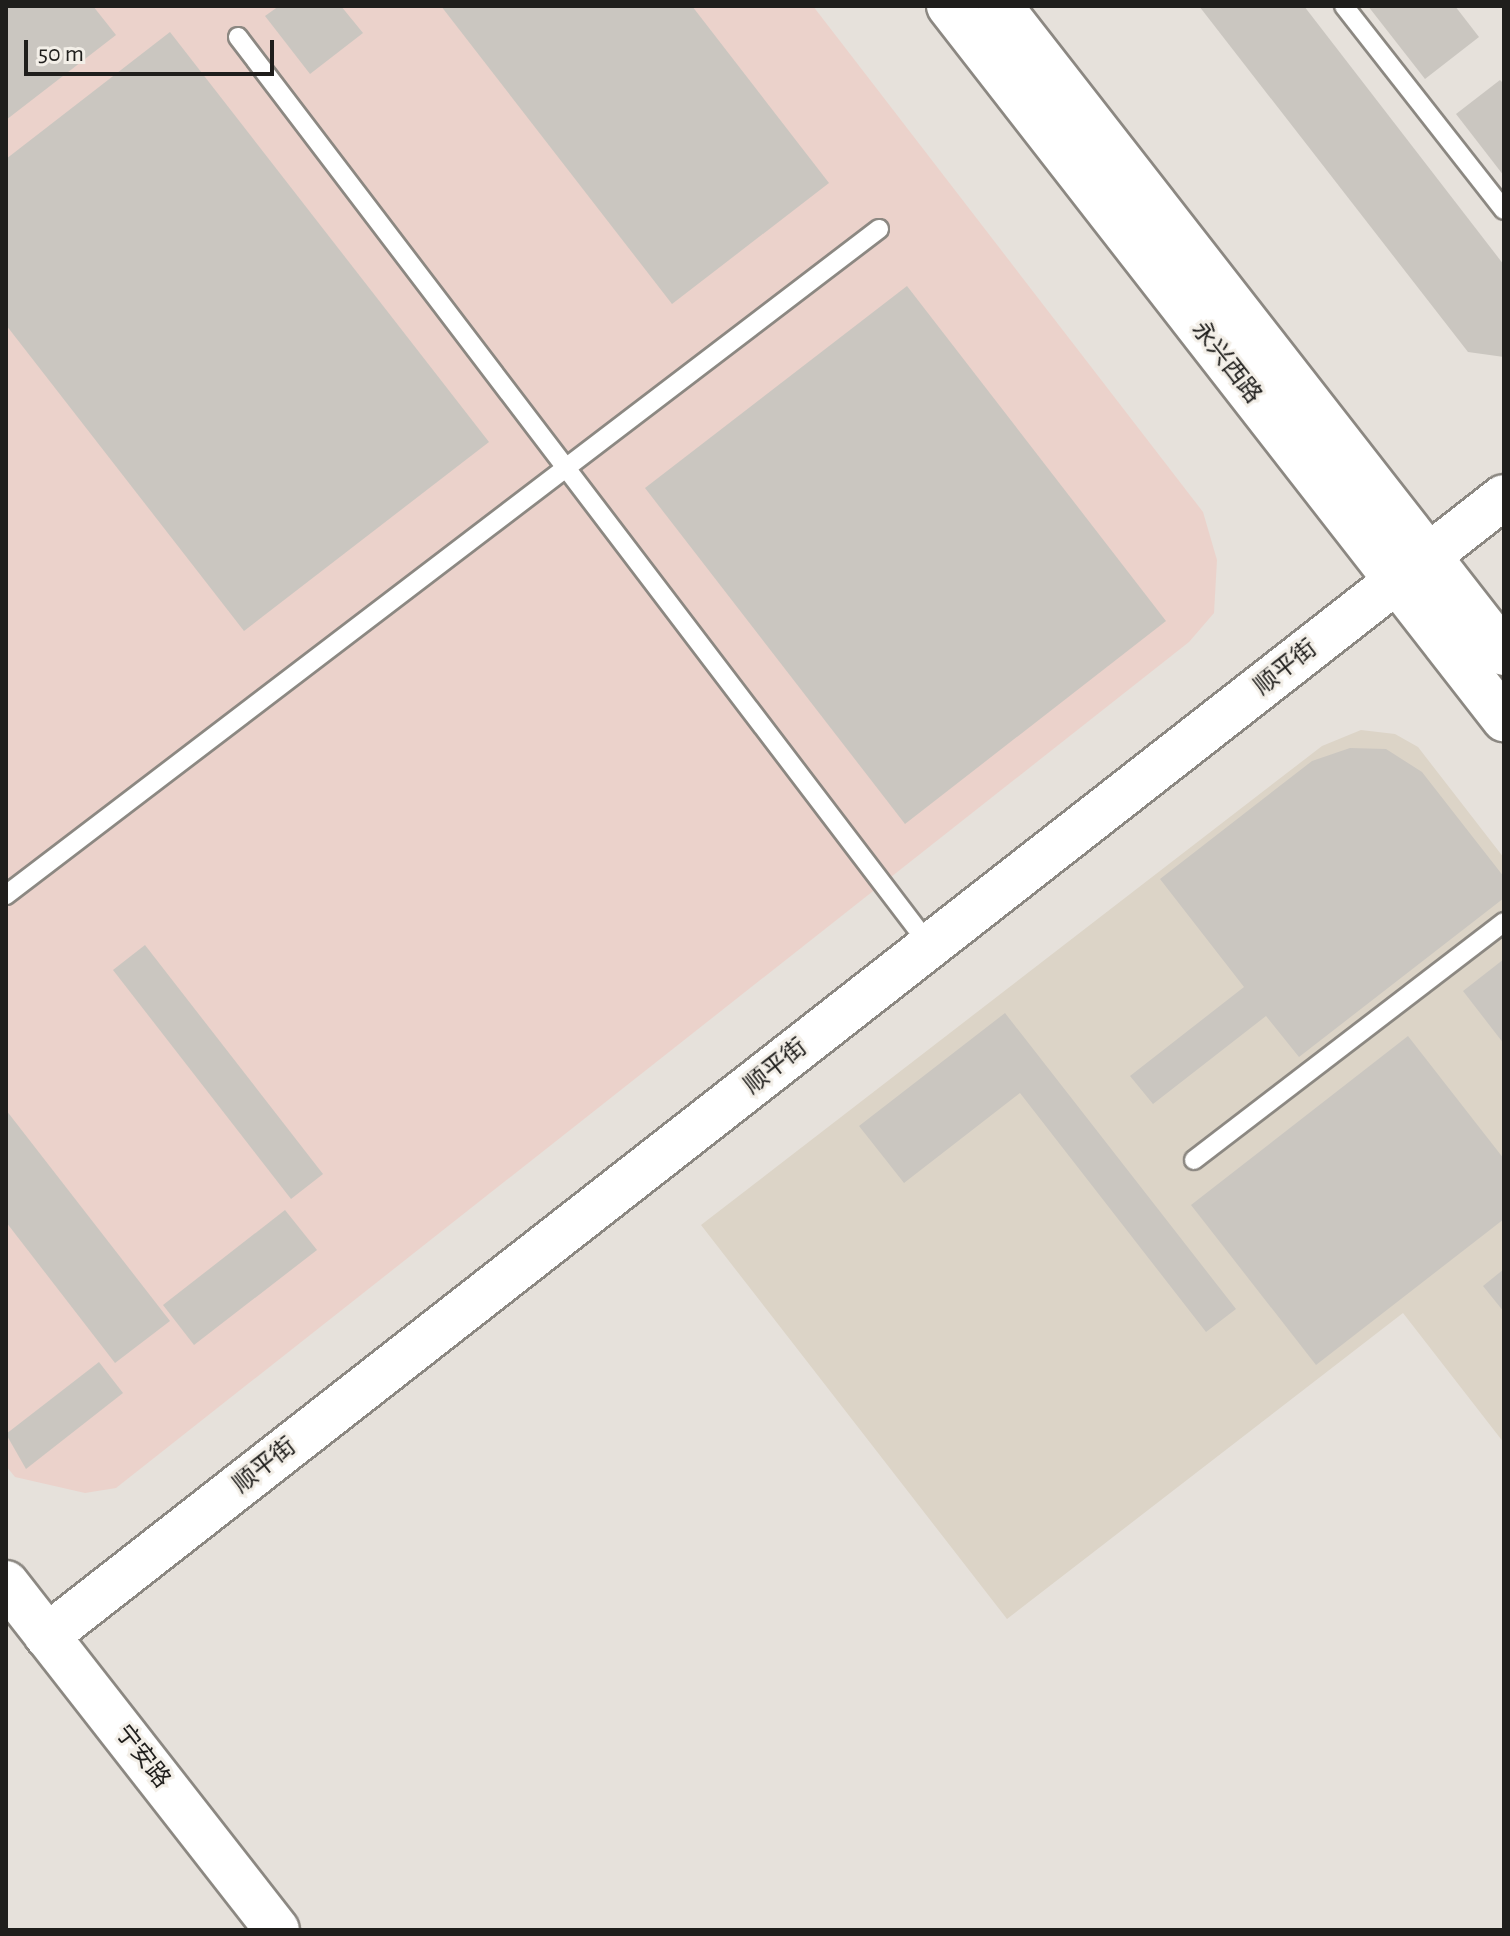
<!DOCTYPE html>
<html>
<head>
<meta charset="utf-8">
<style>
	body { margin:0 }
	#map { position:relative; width:1510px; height:1936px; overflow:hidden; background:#e6e1db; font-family:"Alegreya Sans","Noto Sans SC",sans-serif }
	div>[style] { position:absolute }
	.built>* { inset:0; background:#dcd4c7 }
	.industrial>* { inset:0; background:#ebd2cb }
	.building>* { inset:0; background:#cac6c0 }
	.roads { filter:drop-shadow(2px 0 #8c8882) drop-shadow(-2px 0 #8c8882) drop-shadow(0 2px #8c8882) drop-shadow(0 -2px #8c8882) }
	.lane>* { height:18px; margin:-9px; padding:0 9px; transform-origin:9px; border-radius:9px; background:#fff }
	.secondary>* { height:44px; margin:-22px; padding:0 22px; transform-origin:22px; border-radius:22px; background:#fff }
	span { translate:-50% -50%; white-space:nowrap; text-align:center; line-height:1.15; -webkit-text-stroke:6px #f3efe8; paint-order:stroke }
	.street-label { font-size:24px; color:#1f1e1c }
	.frame { position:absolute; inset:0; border:8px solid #1f1e1c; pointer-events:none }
	.scale { position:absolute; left:24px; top:40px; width:250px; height:36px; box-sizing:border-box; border:4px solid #1f1e1c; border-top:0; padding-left:10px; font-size:24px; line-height:28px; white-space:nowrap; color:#1f1e1c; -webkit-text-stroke:6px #f3efe8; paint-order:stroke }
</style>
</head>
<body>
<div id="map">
	<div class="built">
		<i style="clip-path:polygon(1361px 730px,1395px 734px,1418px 747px,1504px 858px,1504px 1443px,1403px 1313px,1007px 1619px,701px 1225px,1322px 746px)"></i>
	</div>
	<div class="industrial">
		<i style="clip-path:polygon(6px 6px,813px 6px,1203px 512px,1217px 560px,1214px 613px,1189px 642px,116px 1488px,85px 1493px,15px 1477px,6px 1466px)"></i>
	</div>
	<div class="building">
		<i style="clip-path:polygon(6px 6px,93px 6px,116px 35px,6px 120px)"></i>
		<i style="clip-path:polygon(279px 6px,341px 6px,363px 33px,310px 74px,265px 16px)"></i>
		<i style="clip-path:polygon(441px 6px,692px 6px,829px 183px,672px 304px)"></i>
		<i style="clip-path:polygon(1199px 6px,1304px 6px,1504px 265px,1504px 357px,1468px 352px)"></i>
		<i style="clip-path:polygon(1368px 6px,1455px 6px,1479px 37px,1425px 79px)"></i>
		<i style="clip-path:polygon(170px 32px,489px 442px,244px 631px,6px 325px,6px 159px)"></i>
		<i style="clip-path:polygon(1500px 80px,1504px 84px,1504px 176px,1456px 114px)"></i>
		<i style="clip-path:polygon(907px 286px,1166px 621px,905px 824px,645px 488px)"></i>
		<i style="clip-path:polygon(1350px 748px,1386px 749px,1422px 772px,1504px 877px,1504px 898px,1299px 1057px,1266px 1016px,1153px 1104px,1130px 1076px,1244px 987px,1160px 879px,1312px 761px)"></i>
		<i style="clip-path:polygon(145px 945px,323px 1174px,291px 1199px,113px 970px)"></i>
		<i style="clip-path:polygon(1504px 959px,1504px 1044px,1463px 991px)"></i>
		<i style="clip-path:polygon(1005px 1013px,1236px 1309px,1206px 1332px,1020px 1093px,904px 1183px,859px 1126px)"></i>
		<i style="clip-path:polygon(1408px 1036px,1504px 1159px,1504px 1219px,1316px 1365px,1191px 1205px)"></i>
		<i style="clip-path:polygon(6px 1110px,170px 1321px,115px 1363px,6px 1222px)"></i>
		<i style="clip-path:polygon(285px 1210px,317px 1250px,194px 1345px,163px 1305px)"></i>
		<i style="clip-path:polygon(1504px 1269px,1504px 1312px,1483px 1286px)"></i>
		<i style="clip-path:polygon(99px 1362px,123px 1393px,26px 1469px,6px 1434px)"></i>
	</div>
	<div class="roads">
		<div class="lane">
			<i style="left:1344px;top:6px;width:259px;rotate:51.9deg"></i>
			<i style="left:238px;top:37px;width:1142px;rotate:52.72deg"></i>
			<i style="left:6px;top:895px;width:1098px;rotate:-37.34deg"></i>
			<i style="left:1194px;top:1160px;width:391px;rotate:-37.5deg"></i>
		</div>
		<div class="secondary">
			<i style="left:949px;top:6px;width:904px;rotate:52.1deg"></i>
			<i style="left:1000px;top:6px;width:820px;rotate:52.08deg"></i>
			<i style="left:6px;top:1583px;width:440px;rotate:52deg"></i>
			<i style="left:47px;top:1636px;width:1849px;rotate:-38.02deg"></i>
		</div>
	</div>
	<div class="street-label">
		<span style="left:1226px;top:363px;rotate:52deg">永兴西路</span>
		<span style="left:1286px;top:668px;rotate:-38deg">顺平街</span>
		<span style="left:776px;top:1067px;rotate:-38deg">顺平街</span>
		<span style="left:265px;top:1466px;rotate:-38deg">顺平街</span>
		<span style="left:142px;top:1757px;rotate:52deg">宁安路</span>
	</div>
	<div class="frame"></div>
	<div class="scale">50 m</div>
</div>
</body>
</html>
